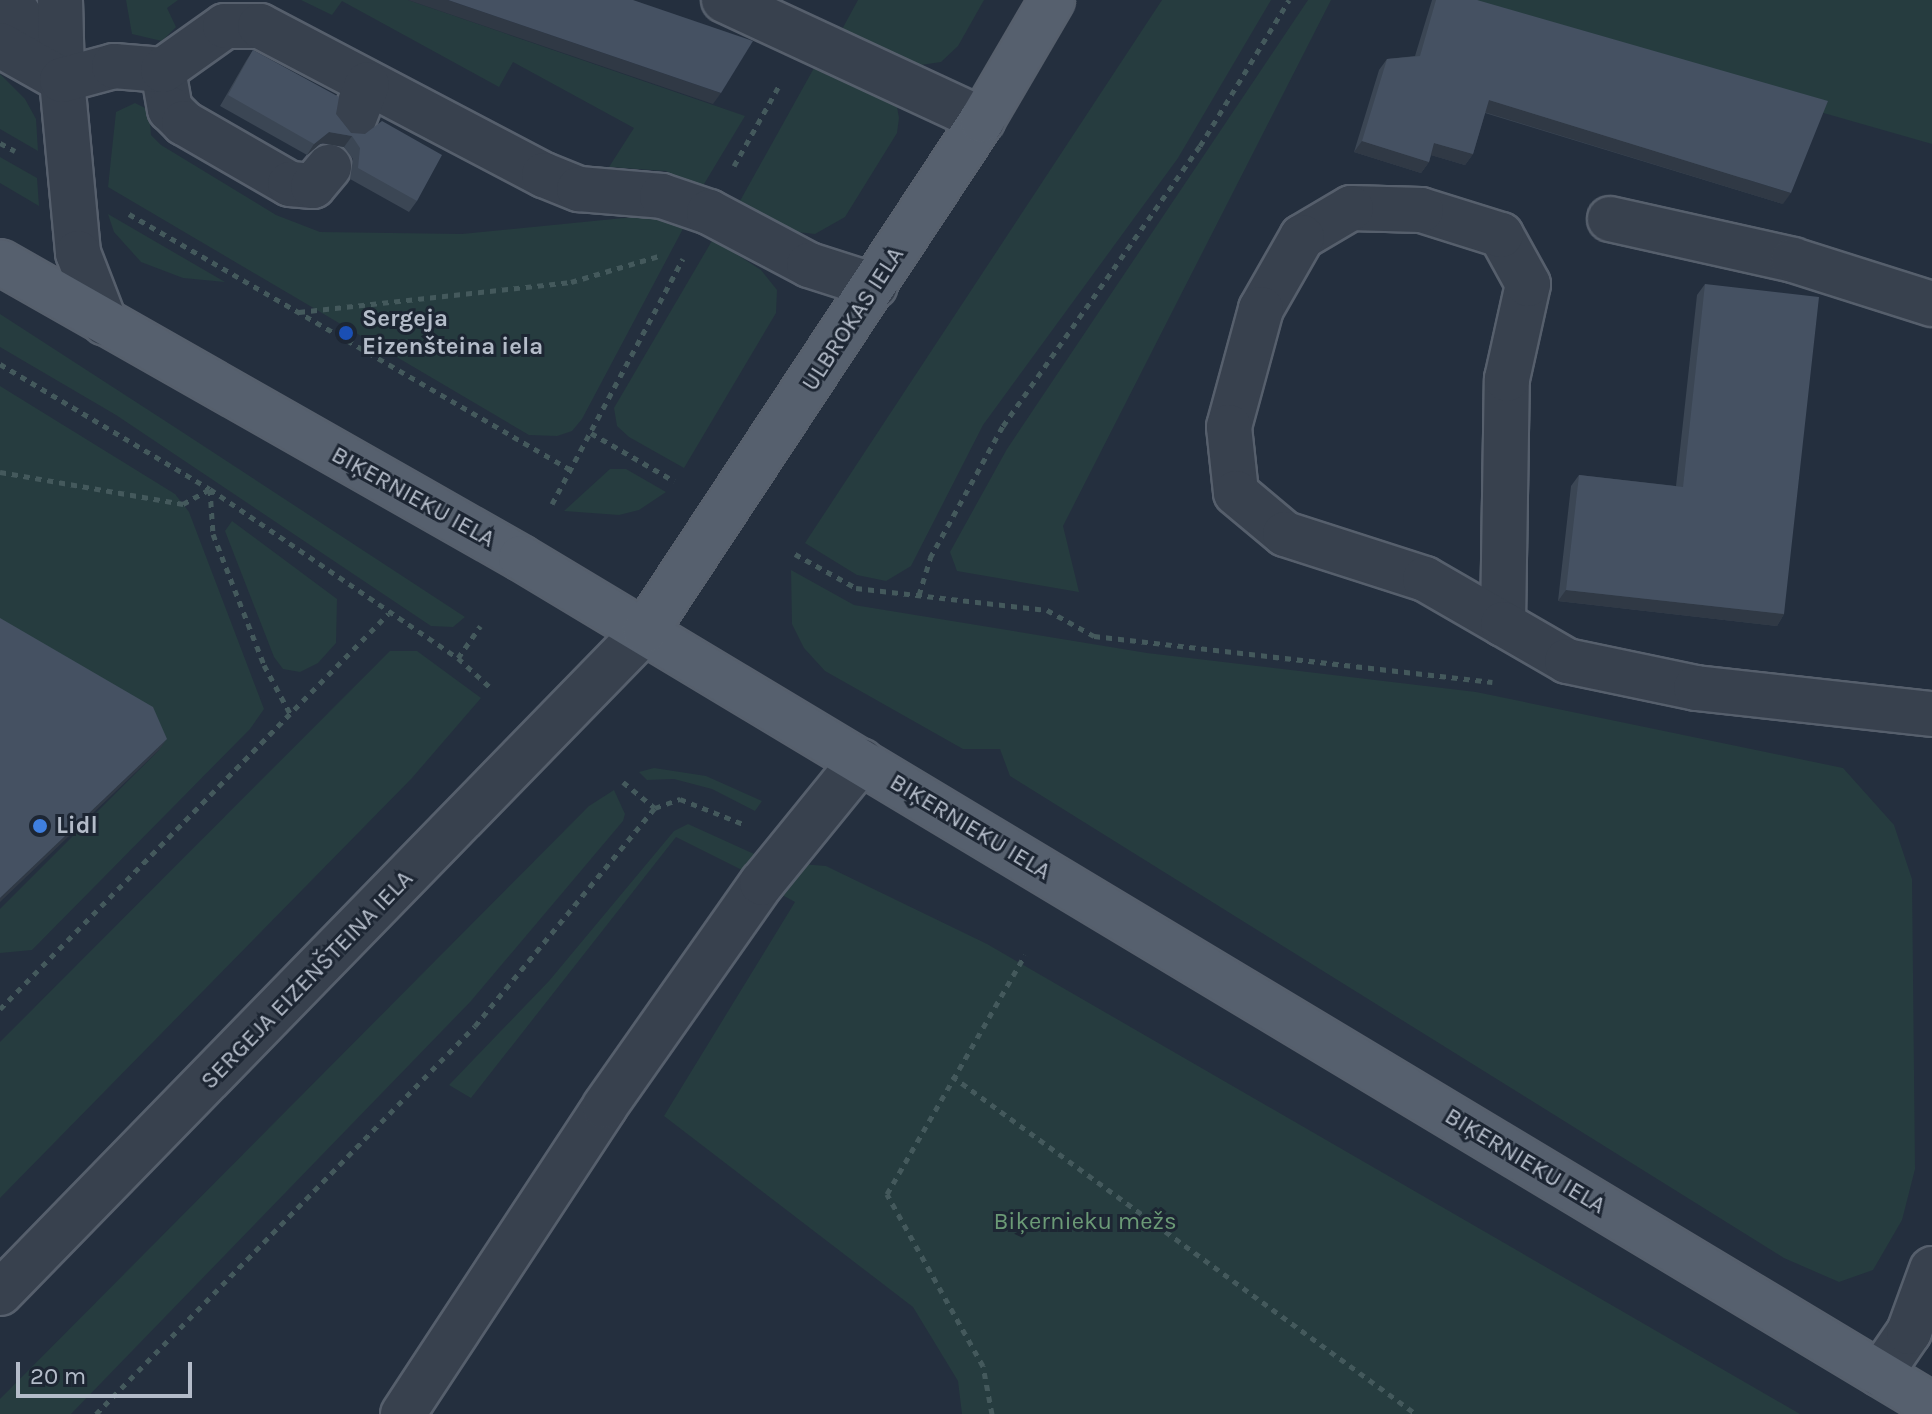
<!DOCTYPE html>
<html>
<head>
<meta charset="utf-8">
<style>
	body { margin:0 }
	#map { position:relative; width:1932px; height:1414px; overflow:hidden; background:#242f3e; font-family:Karla,sans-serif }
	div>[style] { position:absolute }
	.green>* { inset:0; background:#263c3f }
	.path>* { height:5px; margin-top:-2.5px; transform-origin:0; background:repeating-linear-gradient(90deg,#44595c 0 6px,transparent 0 12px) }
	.roads { filter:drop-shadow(2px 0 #565f6c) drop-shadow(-2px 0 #565f6c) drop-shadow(0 2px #565f6c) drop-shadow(0 -2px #565f6c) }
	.minor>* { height:44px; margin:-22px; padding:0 22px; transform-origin:22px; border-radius:22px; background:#38414e }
	.major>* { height:44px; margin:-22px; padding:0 22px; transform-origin:22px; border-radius:22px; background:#56606e }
	.wall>* { inset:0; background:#3b4654 }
	.shaded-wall>* { inset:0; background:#303945 }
	.building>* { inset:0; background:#455162 }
	.dots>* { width:22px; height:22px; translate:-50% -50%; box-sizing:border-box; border:4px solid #1d2633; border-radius:50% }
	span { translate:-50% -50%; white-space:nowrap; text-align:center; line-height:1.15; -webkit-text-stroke:6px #1d2633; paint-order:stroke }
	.poi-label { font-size:24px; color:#b4bcc9; font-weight:700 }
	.left { translate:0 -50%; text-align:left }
	.street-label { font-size:24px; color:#b4bcc9 }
	.park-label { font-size:24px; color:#6b9a76 }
	.scale { position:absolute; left:16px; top:1362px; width:176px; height:36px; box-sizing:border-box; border:4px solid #b4bcc9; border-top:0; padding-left:10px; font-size:24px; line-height:28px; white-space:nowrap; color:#b4bcc9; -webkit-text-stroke:6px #1d2633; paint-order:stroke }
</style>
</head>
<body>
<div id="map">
	<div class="green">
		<i style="clip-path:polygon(126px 0,178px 0,167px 8px,176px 27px,162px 41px,132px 34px)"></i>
		<i style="clip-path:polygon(301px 0,408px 0,745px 116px,701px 189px,666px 171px,609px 167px,634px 128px,513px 62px,499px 87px,342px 1px,332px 15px)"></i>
		<i style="clip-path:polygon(858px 0,984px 0,958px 46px,941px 62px,921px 65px,840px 33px)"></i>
		<i style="clip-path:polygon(1162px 0,1271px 0,1178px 158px,983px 425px,911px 566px,886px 581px,857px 575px,805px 543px)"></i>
		<i style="clip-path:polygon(1308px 0,1331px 0,1063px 526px,1079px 592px,957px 571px,950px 552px,1007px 449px)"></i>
		<i style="clip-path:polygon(1436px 0,1932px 0,1932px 144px,1820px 112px)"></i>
		<i style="clip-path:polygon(814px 68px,888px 100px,897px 107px,899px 118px,897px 133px,845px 217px,815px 234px,797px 232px,740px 201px)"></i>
		<i style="clip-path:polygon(0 74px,25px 99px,36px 119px,38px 151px,0 129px)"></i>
		<i style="clip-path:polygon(135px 103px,149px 110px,151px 135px,161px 145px,276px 215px,320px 232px,462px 234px,644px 216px,685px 225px,582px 419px,572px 431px,557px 436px,529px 435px,108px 187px,116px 112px)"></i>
		<i style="clip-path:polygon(0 157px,37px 178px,39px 206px,0 183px)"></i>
		<i style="clip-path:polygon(108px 214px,225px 282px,183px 278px,141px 262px,114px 232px)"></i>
		<i style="clip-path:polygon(713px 239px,761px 270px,777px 290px,776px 313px,684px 468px,629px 437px,617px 426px,614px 408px)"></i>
		<i style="clip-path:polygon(0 314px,173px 426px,465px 617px,453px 627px,431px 626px,116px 415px,0 347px)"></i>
		<i style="clip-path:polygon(0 386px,175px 494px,189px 512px,264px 709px,250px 729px,32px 950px,0 953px,0 909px,159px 750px,0 634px)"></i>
		<i style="clip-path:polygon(610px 469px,626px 469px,666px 492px,639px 510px,619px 515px,564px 511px)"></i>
		<i style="clip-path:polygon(232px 521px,337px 599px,336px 643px,318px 663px,300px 672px,283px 669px,274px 657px,225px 531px)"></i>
		<i style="clip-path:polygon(791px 570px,854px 605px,1147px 653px,1476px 692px,1843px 768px,1894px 825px,1912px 879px,1915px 1169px,1902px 1220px,1873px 1270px,1839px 1282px,1784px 1258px,1010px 776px,1000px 749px,963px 749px,825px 671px,804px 648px,792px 624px)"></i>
		<i style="clip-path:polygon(390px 651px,417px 651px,481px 698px,412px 778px,0 1198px,0 1042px)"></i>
		<i style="clip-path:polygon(654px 768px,706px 776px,762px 801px,755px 811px,712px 789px,674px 779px,647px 780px,639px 772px)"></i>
		<i style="clip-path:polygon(614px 790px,625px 814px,623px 821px,471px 1001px,71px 1414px,0 1414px,0 1399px,589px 806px)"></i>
		<i style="clip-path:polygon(688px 824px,765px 859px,752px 875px,676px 837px,471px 1098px,449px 1085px,549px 981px,674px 831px)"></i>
		<i style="clip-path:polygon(801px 864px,826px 866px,987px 944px,1800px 1414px,962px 1414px,958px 1381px,913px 1307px,664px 1116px,795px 902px,775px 891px)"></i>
	</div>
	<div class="path">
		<i style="left:0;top:143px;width:17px;rotate:28deg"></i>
		<i style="left:734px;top:166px;width:94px;rotate:-60.7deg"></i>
		<i style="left:129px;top:214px;width:511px;rotate:30.08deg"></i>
		<i style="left:299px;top:312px;width:274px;rotate:-6.3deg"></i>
		<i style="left:571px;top:282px;width:95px;rotate:-16.5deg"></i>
		<i style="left:0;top:364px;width:244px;rotate:30.8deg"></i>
		<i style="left:210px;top:489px;width:300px;rotate:34.3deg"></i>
		<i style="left:458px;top:658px;width:45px;rotate:42.3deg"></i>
		<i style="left:591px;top:433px;width:96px;rotate:30deg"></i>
		<i style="left:0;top:472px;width:186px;rotate:9.9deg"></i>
		<i style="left:183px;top:504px;width:31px;rotate:-29deg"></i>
		<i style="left:210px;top:489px;width:45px;rotate:86.2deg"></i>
		<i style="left:213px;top:534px;width:141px;rotate:68.7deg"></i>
		<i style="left:264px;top:665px;width:59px;rotate:61.7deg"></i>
		<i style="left:552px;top:504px;width:278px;rotate:-61.9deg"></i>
		<i style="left:795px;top:554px;width:70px;rotate:29.1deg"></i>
		<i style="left:856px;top:588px;width:192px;rotate:6.6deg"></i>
		<i style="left:1047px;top:610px;width:54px;rotate:29deg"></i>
		<i style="left:1094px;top:636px;width:401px;rotate:6.6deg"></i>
		<i style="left:919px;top:595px;width:39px;rotate:-73deg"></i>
		<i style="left:930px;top:558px;width:151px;rotate:-61.1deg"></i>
		<i style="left:1003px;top:426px;width:342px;rotate:-54.9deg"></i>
		<i style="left:1200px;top:146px;width:171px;rotate:-58.6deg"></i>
		<i style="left:458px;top:658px;width:39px;rotate:-55deg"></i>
		<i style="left:623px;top:782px;width:41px;rotate:39.1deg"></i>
		<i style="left:655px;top:808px;width:27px;rotate:-20deg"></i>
		<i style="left:680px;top:799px;width:68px;rotate:21.6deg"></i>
		<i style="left:0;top:1009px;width:554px;rotate:-45.51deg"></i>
		<i style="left:952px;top:1076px;width:574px;rotate:36.07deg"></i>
		<i style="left:96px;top:1414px;width:542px;rotate:-45.67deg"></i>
		<i style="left:475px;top:1026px;width:283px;rotate:-50.5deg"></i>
		<i style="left:992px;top:1414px;width:49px;rotate:-100.6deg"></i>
		<i style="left:983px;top:1366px;width:197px;rotate:-119.2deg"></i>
		<i style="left:887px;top:1194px;width:276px;rotate:-60deg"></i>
	</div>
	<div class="roads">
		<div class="minor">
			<i style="left:9px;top:0;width:90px;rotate:56.3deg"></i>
			<i style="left:60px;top:0;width:78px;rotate:88.5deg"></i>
			<i style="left:724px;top:0;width:285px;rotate:24.9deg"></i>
			<i style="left:0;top:45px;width:71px;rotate:29.4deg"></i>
			<i style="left:62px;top:80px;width:174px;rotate:84.7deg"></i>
			<i style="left:78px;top:253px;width:75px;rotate:68.9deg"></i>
			<i style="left:163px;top:70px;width:40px;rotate:80deg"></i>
			<i style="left:170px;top:109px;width:20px;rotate:45deg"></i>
			<i style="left:184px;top:123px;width:122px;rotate:29.9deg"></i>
			<i style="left:290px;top:184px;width:23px;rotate:5deg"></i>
			<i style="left:313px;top:186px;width:25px;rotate:-50deg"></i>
			<i style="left:62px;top:80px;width:54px;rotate:-15.1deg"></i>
			<i style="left:114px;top:66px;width:49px;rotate:4.7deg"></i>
			<i style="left:163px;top:70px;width:76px;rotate:-35.4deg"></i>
			<i style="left:225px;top:26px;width:35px"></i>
			<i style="left:260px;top:26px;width:321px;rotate:27.7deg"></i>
			<i style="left:544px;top:175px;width:38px;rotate:22deg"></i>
			<i style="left:579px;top:189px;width:83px;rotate:4.8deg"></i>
			<i style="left:662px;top:196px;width:50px;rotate:18.8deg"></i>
			<i style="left:709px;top:212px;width:113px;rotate:27.9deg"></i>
			<i style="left:809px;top:265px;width:69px;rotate:17.7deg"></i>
			<i style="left:353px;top:121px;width:39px;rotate:-69deg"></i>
			<i style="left:1610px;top:219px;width:188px;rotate:12.6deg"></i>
			<i style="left:1793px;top:260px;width:146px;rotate:17.6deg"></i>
			<i style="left:1503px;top:624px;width:245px;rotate:-89.1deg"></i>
			<i style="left:1507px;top:379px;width:97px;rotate:-77.5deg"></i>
			<i style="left:1528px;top:284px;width:56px;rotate:-118.9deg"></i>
			<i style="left:1501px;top:235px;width:84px;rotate:-162.6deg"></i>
			<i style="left:1421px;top:210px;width:70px;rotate:-178.4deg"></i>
			<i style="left:1351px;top:208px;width:57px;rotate:149.4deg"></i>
			<i style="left:1302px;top:237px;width:83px;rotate:119.7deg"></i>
			<i style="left:1261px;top:309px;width:122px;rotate:105.2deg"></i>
			<i style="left:1229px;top:427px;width:66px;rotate:83.9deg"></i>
			<i style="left:1236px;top:493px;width:64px;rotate:39.9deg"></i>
			<i style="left:1285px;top:534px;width:147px;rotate:17.8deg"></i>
			<i style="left:1425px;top:579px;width:90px;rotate:30deg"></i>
			<i style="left:1503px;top:624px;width:74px;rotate:30deg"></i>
			<i style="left:1567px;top:661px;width:132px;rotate:11.8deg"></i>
			<i style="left:1696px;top:688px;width:237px;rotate:6.3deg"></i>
			<i style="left:0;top:1293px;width:924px;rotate:-45.75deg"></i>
			<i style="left:1880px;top:1374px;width:51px;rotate:-55.4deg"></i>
			<i style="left:1909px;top:1332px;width:67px;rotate:-69.9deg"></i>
			<i style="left:403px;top:1414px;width:368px;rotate:-56.7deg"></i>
			<i style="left:605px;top:1106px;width:273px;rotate:-54.9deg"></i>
			<i style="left:762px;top:883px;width:157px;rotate:-50.9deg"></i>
		</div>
		<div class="major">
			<i style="left:0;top:262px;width:599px;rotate:29.6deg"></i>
			<i style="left:521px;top:558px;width:1646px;rotate:30.98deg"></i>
			<i style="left:645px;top:631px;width:612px;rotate:-56.6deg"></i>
			<i style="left:982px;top:120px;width:139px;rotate:-59.7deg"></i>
		</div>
	</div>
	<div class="wall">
		<i style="clip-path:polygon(1432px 0,1477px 0,1783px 204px,1485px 113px,1473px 154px,1465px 165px,1431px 155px,1429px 162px,1421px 173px,1354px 152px,1379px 70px,1387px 59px,1415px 56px)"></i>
		<i style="clip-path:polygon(253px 50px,336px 114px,351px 133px,417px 201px,409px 212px,350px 179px,353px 159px,344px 147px,321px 143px,307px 155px,220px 106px,246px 61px)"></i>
		<i style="clip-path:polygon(1705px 284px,1784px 614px,1777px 626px,1558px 601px,1571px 486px,1579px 475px,1676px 486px,1697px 295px)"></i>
	</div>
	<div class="shaded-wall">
		<i style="clip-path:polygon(408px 0,448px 0,721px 93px,713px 104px)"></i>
		<i style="clip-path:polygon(1489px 100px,1791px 193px,1783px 204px,1481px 111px)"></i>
		<i style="clip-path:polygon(329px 132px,352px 136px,344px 147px,321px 143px,307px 155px,314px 144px)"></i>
		<i style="clip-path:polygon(1362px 141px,1429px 162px,1421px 173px,1354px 152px)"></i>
		<i style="clip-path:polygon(1434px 143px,1473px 154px,1465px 165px,1427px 154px)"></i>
		<i style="clip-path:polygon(1566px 590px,1784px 614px,1777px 626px,1558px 601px)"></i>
		<i style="clip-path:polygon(167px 739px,159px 750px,0 902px,0 898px)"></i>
	</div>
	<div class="building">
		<i style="clip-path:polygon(448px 0,633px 0,753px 41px,721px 93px)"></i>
		<i style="clip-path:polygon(1436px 0,1477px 0,1828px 101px,1791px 193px,1489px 100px,1473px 154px,1434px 143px,1429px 162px,1362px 141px,1387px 59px,1420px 56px)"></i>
		<i style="clip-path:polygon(253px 50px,339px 97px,336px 114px,351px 133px,365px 134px,382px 121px,442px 155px,417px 201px,358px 168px,360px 148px,352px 136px,329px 132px,314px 144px,228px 95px)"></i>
		<i style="clip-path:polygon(1705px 284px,1819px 297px,1784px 614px,1566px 590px,1579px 475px,1683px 487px)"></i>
		<i style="clip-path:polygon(0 618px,153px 707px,167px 739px,0 898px)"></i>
	</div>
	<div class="dots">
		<i style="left:346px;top:333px;background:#1a4fb4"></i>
		<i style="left:40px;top:826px;background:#3f7fe0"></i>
	</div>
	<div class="poi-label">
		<span class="left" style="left:362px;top:333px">Sergeja<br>Eizenšteina iela</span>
		<span class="left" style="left:56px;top:826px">Lidl</span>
	</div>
	<div class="street-label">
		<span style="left:853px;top:319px;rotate:-57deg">ULBROKAS IELA</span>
		<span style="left:413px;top:497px;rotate:29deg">BIĶERNIEKU IELA</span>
		<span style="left:970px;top:827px;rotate:31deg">BIĶERNIEKU IELA</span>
		<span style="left:307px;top:980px;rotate:-46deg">SERGEJA EIZENŠTEINA IELA</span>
		<span style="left:1525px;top:1161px;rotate:31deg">BIĶERNIEKU IELA</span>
	</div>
	<div class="park-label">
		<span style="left:1085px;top:1222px">Biķernieku mežs</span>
	</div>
	<div class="scale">20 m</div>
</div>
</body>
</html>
